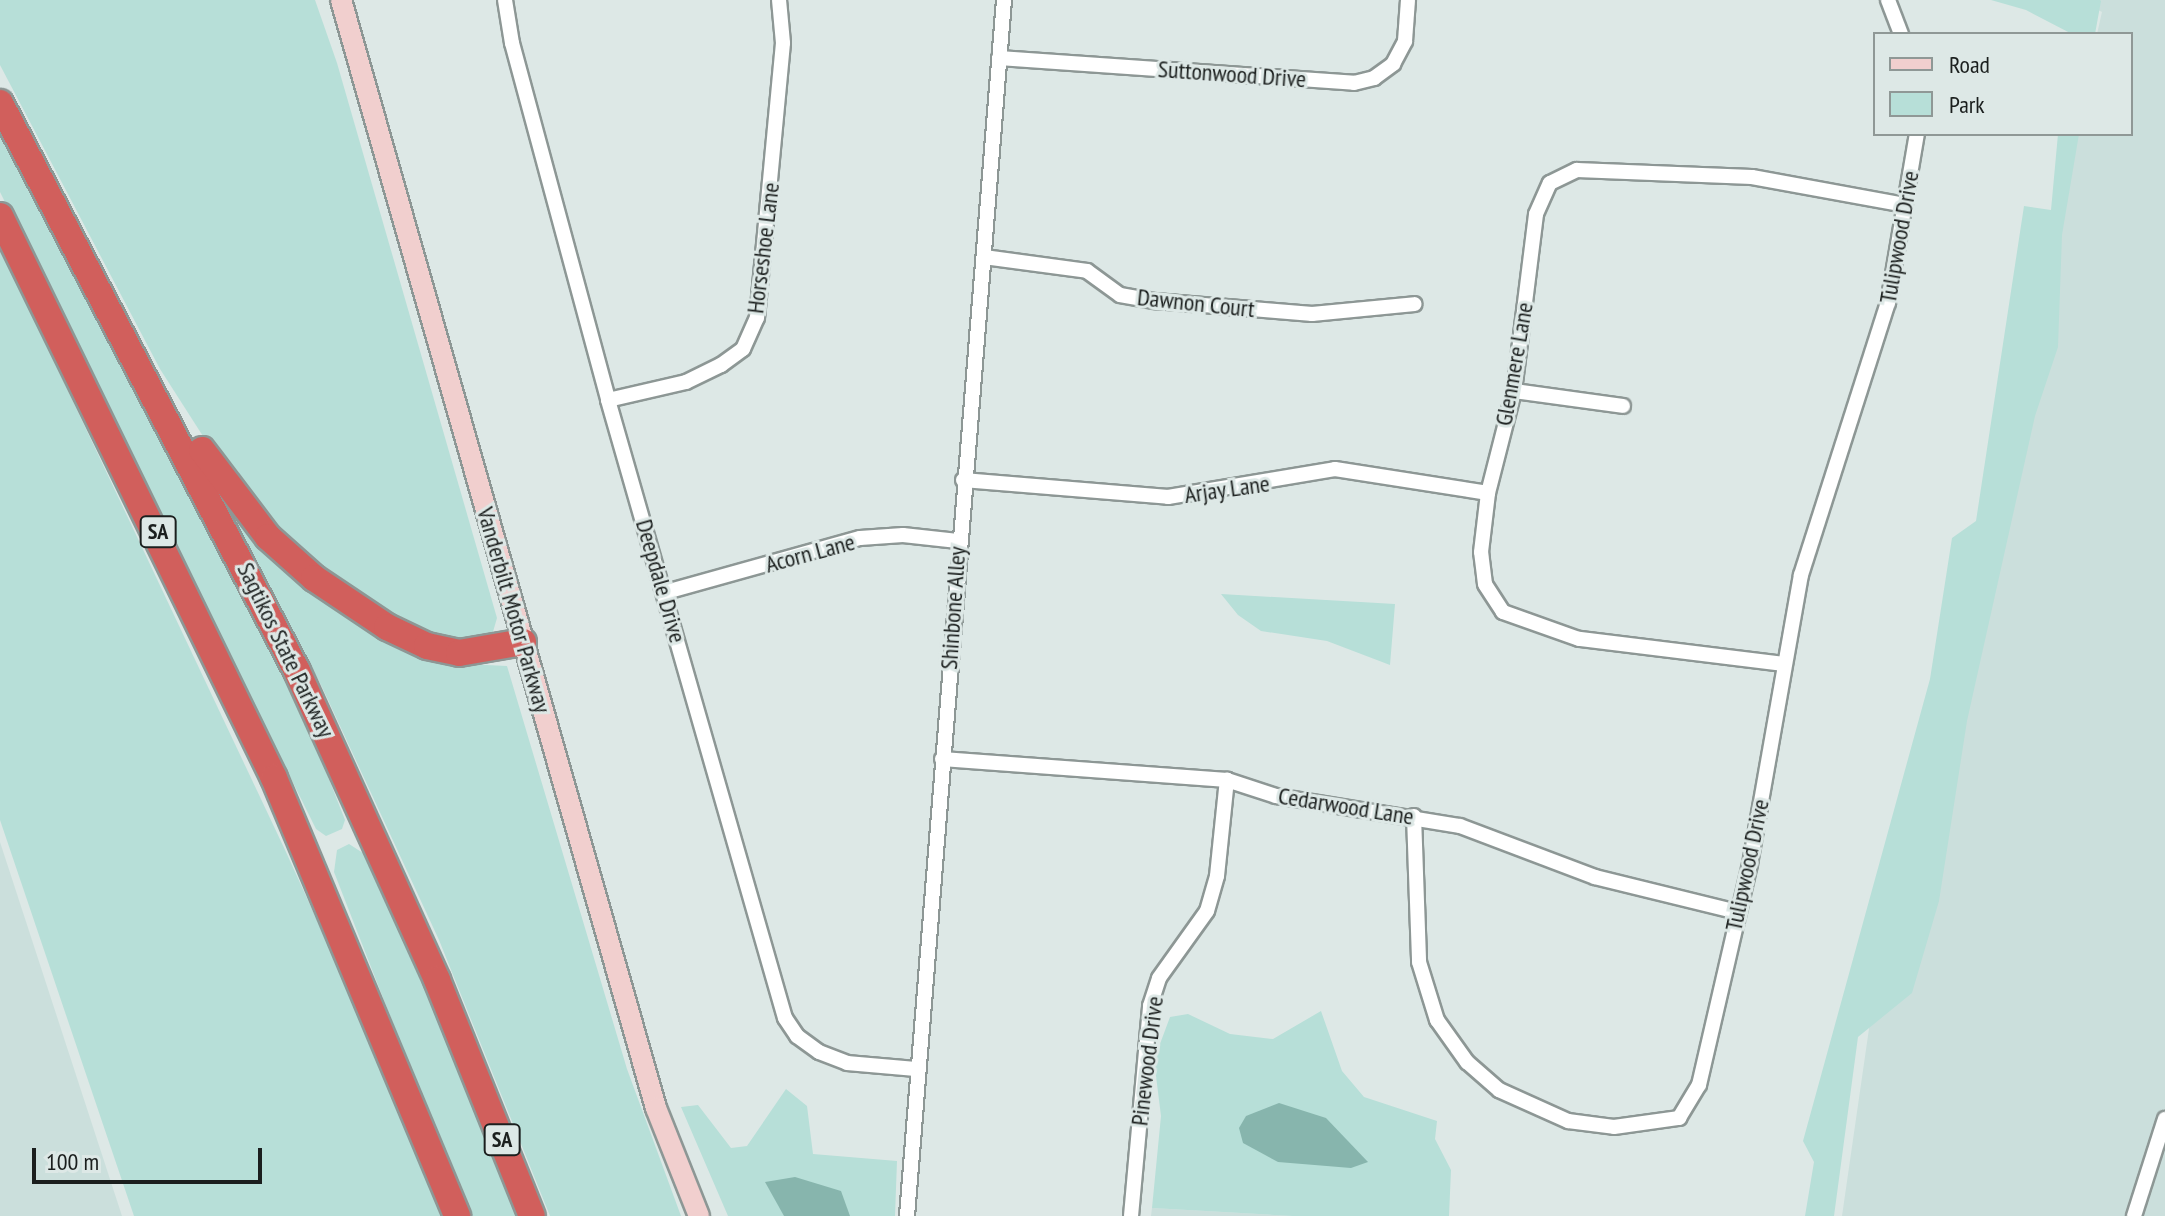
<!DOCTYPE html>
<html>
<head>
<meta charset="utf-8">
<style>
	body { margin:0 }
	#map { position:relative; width:2165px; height:1216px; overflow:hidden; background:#dde8e6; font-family:"PT Sans Narrow",sans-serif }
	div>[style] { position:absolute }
	.built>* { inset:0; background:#cbdfdc }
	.green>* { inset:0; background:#b7dfd8 }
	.water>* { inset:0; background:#87b5ad }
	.roads { filter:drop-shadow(2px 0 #8d9795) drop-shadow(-2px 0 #8d9795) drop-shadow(0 2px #8d9795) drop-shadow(0 -2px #8d9795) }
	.minor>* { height:14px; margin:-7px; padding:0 7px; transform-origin:7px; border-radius:7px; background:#fff }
	.secondary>* { height:20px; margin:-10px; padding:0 10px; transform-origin:10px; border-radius:10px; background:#f1cfce }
	.motorway>* { height:26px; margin:-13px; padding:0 13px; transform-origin:13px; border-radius:13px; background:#d15f5c }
	span { translate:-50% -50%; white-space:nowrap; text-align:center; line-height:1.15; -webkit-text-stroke:6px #dde8e6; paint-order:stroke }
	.shield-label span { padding:2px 6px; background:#dde8e6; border:2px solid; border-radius:6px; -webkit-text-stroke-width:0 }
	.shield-label { font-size:22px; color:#1b1f1e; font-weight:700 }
	.street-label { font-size:24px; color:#1b1f1e }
	.legend { position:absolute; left:1873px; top:32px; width:260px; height:104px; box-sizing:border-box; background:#dde8e6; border:2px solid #8f9896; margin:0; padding:10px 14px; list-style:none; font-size:24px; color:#1b1f1e }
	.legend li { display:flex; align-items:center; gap:16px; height:40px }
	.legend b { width:40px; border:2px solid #8f9896 }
	.scale { position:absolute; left:32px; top:1148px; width:230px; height:36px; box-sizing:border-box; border:4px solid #1b1f1e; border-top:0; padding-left:10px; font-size:24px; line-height:28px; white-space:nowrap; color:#1b1f1e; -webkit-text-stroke:6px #dde8e6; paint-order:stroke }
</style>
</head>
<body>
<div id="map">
	<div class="built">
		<i style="clip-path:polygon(2078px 0,2165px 0,2165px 1216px,1842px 1216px,1873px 1001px,2074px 134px,2131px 134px,2131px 34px,2097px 34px,2102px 12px)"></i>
		<i style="clip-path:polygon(0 842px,122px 1216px,0 1216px)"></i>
		<i style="clip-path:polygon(1152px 1208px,1293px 1216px,1151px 1216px)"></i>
	</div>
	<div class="green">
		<i style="clip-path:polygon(0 0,315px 0,337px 63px,497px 618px,490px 642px,433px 642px,353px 599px,240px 494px,160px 369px,0 65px)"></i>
		<i style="clip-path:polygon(1991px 0,2100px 0,2101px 1px,2095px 34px,2072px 34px,2026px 10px)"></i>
		<i style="clip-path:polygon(0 127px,282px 659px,345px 820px,342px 829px,326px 836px,316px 829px,0 192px)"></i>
		<i style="clip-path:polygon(2058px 134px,2079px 134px,2062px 235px,2058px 347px,2035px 416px,1967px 721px,1939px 901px,1912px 993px,1858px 1037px,1834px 1216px,1805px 1216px,1814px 1162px,1803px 1141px,1930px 679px,1952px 538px,1976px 521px,2024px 206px,2051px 210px)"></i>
		<i style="clip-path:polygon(0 247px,286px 852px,387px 1074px,441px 1216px,134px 1216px,0 820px)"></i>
		<i style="clip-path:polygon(215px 487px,445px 663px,507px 666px,627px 1069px,681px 1216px,550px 1216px,439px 940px,322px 687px)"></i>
		<i style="clip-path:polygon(1221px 594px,1395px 604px,1390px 665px,1327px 641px,1261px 631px,1238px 615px)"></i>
		<i style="clip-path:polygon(349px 844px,363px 853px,477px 1097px,522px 1216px,468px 1216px,334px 872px,337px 850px)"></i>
		<i style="clip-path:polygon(1321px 1011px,1342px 1071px,1364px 1097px,1437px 1121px,1435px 1139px,1451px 1170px,1449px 1216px,1293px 1216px,1152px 1208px,1161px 1116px,1154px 1060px,1170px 1017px,1188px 1014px,1230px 1034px,1273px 1039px)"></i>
		<i style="clip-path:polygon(786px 1089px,807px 1106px,813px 1154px,897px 1161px,895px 1216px,728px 1216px,681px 1107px,698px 1105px,731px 1148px,747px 1146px)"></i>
	</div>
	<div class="water">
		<i style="clip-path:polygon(1279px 1103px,1326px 1118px,1368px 1162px,1351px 1168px,1278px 1162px,1243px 1143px,1239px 1128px,1246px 1116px)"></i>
		<i style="clip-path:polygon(795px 1177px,841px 1191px,850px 1216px,784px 1216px,765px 1182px)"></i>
	</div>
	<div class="roads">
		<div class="minor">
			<i style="left:505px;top:0;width:44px;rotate:80.8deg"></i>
			<i style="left:512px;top:43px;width:370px;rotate:74.9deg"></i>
			<i style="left:608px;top:400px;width:643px;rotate:74.02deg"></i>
			<i style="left:785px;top:1018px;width:22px;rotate:56deg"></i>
			<i style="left:797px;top:1036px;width:27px;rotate:36deg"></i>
			<i style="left:819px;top:1052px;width:30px;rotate:21deg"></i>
			<i style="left:847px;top:1063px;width:69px;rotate:5deg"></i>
			<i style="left:1888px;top:0;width:36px;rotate:69deg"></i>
			<i style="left:999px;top:58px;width:356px;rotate:4deg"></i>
			<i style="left:1354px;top:83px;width:21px;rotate:-14deg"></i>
			<i style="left:1374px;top:78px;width:24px;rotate:-36deg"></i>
			<i style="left:1393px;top:64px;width:26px;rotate:-62deg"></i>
			<i style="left:1405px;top:41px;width:41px;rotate:-85.8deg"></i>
			<i style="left:984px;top:257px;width:104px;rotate:7.7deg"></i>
			<i style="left:1087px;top:271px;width:41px;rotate:36deg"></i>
			<i style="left:1120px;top:295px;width:36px;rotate:10deg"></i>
			<i style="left:1155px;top:301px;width:158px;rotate:4.7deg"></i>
			<i style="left:1312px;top:314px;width:103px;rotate:-5.5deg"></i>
			<i style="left:1514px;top:391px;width:110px;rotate:7.8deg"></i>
			<i style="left:608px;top:400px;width:80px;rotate:-13deg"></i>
			<i style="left:686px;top:382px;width:39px;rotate:-26deg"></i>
			<i style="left:721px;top:365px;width:27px;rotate:-36deg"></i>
			<i style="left:743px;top:349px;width:34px;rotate:-66deg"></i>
			<i style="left:757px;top:318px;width:276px;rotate:-84.6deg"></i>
			<i style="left:783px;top:43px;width:43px;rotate:-95.3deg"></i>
			<i style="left:963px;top:480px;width:206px;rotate:4.7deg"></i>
			<i style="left:1168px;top:497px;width:169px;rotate:-9.5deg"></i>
			<i style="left:1335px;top:469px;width:155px;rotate:8.9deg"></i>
			<i style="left:666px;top:592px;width:201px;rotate:-15.6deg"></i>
			<i style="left:860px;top:538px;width:43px;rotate:-4deg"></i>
			<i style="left:903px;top:535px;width:55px;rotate:6.2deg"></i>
			<i style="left:1784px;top:664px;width:207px;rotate:-173deg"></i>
			<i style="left:1579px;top:639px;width:81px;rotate:-160.4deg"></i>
			<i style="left:1503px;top:612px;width:33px;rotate:-123deg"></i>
			<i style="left:1485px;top:584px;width:32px;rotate:-97deg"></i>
			<i style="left:1481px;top:552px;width:59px;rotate:-83.2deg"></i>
			<i style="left:1488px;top:493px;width:105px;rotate:-75.7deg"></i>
			<i style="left:1514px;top:391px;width:178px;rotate:-82.9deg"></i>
			<i style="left:1536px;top:214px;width:34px;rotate:-66deg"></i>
			<i style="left:1550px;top:183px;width:30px;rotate:-26deg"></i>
			<i style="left:1577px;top:170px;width:175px;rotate:2.3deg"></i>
			<i style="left:1752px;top:177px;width:155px;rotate:10.4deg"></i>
			<i style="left:942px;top:759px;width:286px;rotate:4.2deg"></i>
			<i style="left:1227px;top:780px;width:52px;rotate:18.1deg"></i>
			<i style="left:1276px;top:796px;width:186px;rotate:9.3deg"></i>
			<i style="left:1460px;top:826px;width:144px;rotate:20.7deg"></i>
			<i style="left:1595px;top:877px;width:146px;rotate:13.8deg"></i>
			<i style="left:1414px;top:816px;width:146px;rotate:88deg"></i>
			<i style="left:1419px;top:962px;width:61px;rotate:72.8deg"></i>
			<i style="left:1437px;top:1020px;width:52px;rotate:54.5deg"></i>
			<i style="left:1467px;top:1062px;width:43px;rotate:41.2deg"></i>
			<i style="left:1499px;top:1090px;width:76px;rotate:24.2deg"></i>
			<i style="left:1568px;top:1121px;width:46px;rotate:7.4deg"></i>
			<i style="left:1614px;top:1127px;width:66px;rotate:-7.9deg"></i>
			<i style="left:1679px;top:1118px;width:39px;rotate:-59deg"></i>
			<i style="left:1699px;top:1085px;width:227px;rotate:-77deg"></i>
			<i style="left:1750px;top:864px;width:293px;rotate:-80deg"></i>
			<i style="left:1801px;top:575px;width:286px;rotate:-72.3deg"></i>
			<i style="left:1888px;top:303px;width:171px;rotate:-80.3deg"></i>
			<i style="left:907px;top:1216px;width:1220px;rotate:-85.44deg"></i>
			<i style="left:1131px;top:1216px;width:211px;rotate:-84.8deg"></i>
			<i style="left:1150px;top:1006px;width:29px;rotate:-72deg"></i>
			<i style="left:1159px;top:978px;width:82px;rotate:-54.4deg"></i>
			<i style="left:1207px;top:911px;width:36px;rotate:-74deg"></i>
			<i style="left:1217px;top:876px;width:97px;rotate:-84.1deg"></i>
			<i style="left:2134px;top:1216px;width:102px;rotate:-72.3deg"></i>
		</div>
		<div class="secondary">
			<i style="left:341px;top:0;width:1152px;rotate:74.13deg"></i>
			<i style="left:656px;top:1108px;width:116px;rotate:68.3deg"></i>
		</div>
		<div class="motorway">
			<i style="left:0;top:103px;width:641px;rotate:62.4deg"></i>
			<i style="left:297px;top:671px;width:339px;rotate:65.6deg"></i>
			<i style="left:437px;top:980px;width:254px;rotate:68.1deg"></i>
			<i style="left:0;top:216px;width:625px;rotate:64.01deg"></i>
			<i style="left:274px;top:778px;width:475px;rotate:67.3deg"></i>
			<i style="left:202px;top:450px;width:109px;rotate:52.8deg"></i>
			<i style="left:268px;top:537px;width:62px;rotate:41.7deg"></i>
			<i style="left:314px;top:578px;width:88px;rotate:33.9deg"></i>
			<i style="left:387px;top:627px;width:44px;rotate:25.4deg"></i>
			<i style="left:427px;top:646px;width:33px;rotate:12deg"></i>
			<i style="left:459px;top:653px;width:65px;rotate:-9.8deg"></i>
		</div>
	</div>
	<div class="shield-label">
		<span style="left:158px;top:532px">SA</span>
		<span style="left:502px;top:1140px">SA</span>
	</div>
	<div class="street-label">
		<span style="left:1232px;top:74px;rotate:4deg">Suttonwood Drive</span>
		<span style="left:1899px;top:237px;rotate:-80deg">Tulipwood Drive</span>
		<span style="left:763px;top:248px;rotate:-83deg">Horseshoe Lane</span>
		<span style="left:1196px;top:303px;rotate:6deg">Dawnon Court</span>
		<span style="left:1514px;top:364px;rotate:-80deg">Glenmere Lane</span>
		<span style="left:1227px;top:489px;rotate:-8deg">Arjay Lane</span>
		<span style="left:810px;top:553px;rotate:-15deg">Acorn Lane</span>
		<span style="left:661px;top:581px;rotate:74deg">Deepdale Drive</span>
		<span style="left:953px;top:608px;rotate:-86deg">Shinbone Alley</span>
		<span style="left:514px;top:610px;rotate:74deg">Vanderbilt Motor Parkway</span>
		<span style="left:286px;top:650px;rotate:64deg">Sagtikos State Parkway</span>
		<span style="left:1346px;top:806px;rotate:9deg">Cedarwood Lane</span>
		<span style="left:1747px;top:865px;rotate:-78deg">Tulipwood Drive</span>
		<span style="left:1147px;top:1061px;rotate:-83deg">Pinewood Drive</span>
	</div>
	<ul class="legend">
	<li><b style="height:10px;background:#f1cfce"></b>Road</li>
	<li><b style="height:22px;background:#b7dfd8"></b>Park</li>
	</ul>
	<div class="scale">100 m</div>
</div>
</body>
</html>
